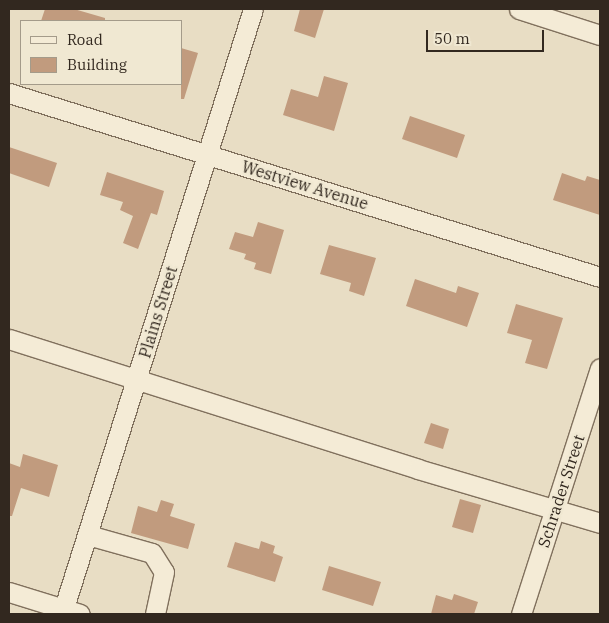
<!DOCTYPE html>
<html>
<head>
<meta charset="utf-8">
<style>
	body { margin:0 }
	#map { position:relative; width:609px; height:623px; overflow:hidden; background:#e8ddc4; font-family:"IBM Plex Serif",serif }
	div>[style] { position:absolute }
	.building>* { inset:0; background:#c19b7e }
	.roads { filter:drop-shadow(1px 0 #80705d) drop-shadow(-1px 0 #80705d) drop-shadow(0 1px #80705d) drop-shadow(0 -1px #80705d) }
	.minor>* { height:19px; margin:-9.5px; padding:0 9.5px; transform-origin:9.5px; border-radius:9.5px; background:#f4ebd6 }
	span { translate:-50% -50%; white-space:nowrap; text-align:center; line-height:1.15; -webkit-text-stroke:5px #f0e8d2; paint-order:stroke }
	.street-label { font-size:16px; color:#32281f }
	.frame { position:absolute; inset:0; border:10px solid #32281f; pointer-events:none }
	.legend { position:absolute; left:20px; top:20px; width:162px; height:65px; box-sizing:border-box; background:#f0e8d2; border:1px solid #a49b8a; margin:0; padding:6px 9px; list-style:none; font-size:15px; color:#32281f }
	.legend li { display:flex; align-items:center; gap:10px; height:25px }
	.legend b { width:25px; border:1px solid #a49b8a }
	.scale { position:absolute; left:426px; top:30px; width:118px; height:22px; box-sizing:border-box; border:2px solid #32281f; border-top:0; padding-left:6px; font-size:15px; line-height:18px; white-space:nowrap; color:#32281f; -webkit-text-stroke:4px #f0e8d2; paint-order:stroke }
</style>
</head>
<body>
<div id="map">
	<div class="building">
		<i style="clip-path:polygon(45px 9px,74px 9px,105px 18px,105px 21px,41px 21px)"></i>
		<i style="clip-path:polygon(300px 9px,324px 9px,315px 38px,294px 31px)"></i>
		<i style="clip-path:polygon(181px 48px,198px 53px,184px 99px,181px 99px)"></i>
		<i style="clip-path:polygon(324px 76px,348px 83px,334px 131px,283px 115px,291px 89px,318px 97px)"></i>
		<i style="clip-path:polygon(410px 116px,465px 135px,457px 158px,402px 139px)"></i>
		<i style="clip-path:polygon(9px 147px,57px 163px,49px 187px,9px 173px)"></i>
		<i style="clip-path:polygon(107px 172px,164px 191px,157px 215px,151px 213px,138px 249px,123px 243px,133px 216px,120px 210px,123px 202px,100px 195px)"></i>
		<i style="clip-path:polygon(562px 173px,585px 181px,587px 176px,600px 180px,600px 215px,553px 200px)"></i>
		<i style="clip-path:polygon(258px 222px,284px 230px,271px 274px,254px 269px,256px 263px,244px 259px,246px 254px,229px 249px,235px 232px,253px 237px)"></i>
		<i style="clip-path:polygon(329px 245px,376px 258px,364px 296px,349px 291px,351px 283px,320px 274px)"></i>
		<i style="clip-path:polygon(415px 279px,456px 293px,458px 286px,479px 293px,467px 327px,406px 306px)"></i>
		<i style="clip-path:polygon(516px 304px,563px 318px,547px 369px,525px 363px,532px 340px,507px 333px)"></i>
		<i style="clip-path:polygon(431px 423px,449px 429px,443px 449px,424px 443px)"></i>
		<i style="clip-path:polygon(23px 454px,58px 465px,49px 497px,21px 488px,12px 516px,9px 516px,9px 463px,20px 467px)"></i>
		<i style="clip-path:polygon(460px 499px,481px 505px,473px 533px,452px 527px)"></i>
		<i style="clip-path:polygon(161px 500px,174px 504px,170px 516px,195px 524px,188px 549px,131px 533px,138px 506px,157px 512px)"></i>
		<i style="clip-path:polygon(261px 541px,275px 546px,273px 553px,283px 557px,275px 582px,227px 567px,235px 542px,259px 549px)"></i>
		<i style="clip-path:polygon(329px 566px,381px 582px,373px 606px,322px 590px)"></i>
		<i style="clip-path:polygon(454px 594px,478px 602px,474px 614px,431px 614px,436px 595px,452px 600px)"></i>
	</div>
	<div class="roads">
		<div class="minor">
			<i style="left:519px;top:9px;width:85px;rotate:17.8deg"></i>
			<i style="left:9px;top:93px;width:619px;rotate:17.29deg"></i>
			<i style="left:9px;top:339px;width:429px;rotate:17.6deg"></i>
			<i style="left:418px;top:469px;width:190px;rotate:16.5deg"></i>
			<i style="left:88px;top:535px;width:66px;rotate:15.7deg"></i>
			<i style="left:152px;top:553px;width:22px;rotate:58deg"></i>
			<i style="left:164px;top:572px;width:43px;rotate:102.1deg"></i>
			<i style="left:9px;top:592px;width:74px;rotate:17.2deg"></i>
			<i style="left:62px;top:614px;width:634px;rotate:-72.48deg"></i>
			<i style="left:521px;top:614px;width:258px;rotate:-72.2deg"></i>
		</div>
	</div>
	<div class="street-label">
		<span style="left:305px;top:185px;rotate:17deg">Westview Avenue</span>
		<span style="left:158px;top:312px;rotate:-73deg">Plains Street</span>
		<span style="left:561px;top:491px;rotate:-72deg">Schrader Street</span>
	</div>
	<div class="frame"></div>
	<ul class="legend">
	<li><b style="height:6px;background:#f4ebd6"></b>Road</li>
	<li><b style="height:14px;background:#c19b7e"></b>Building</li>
	</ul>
	<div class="scale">50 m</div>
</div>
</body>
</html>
